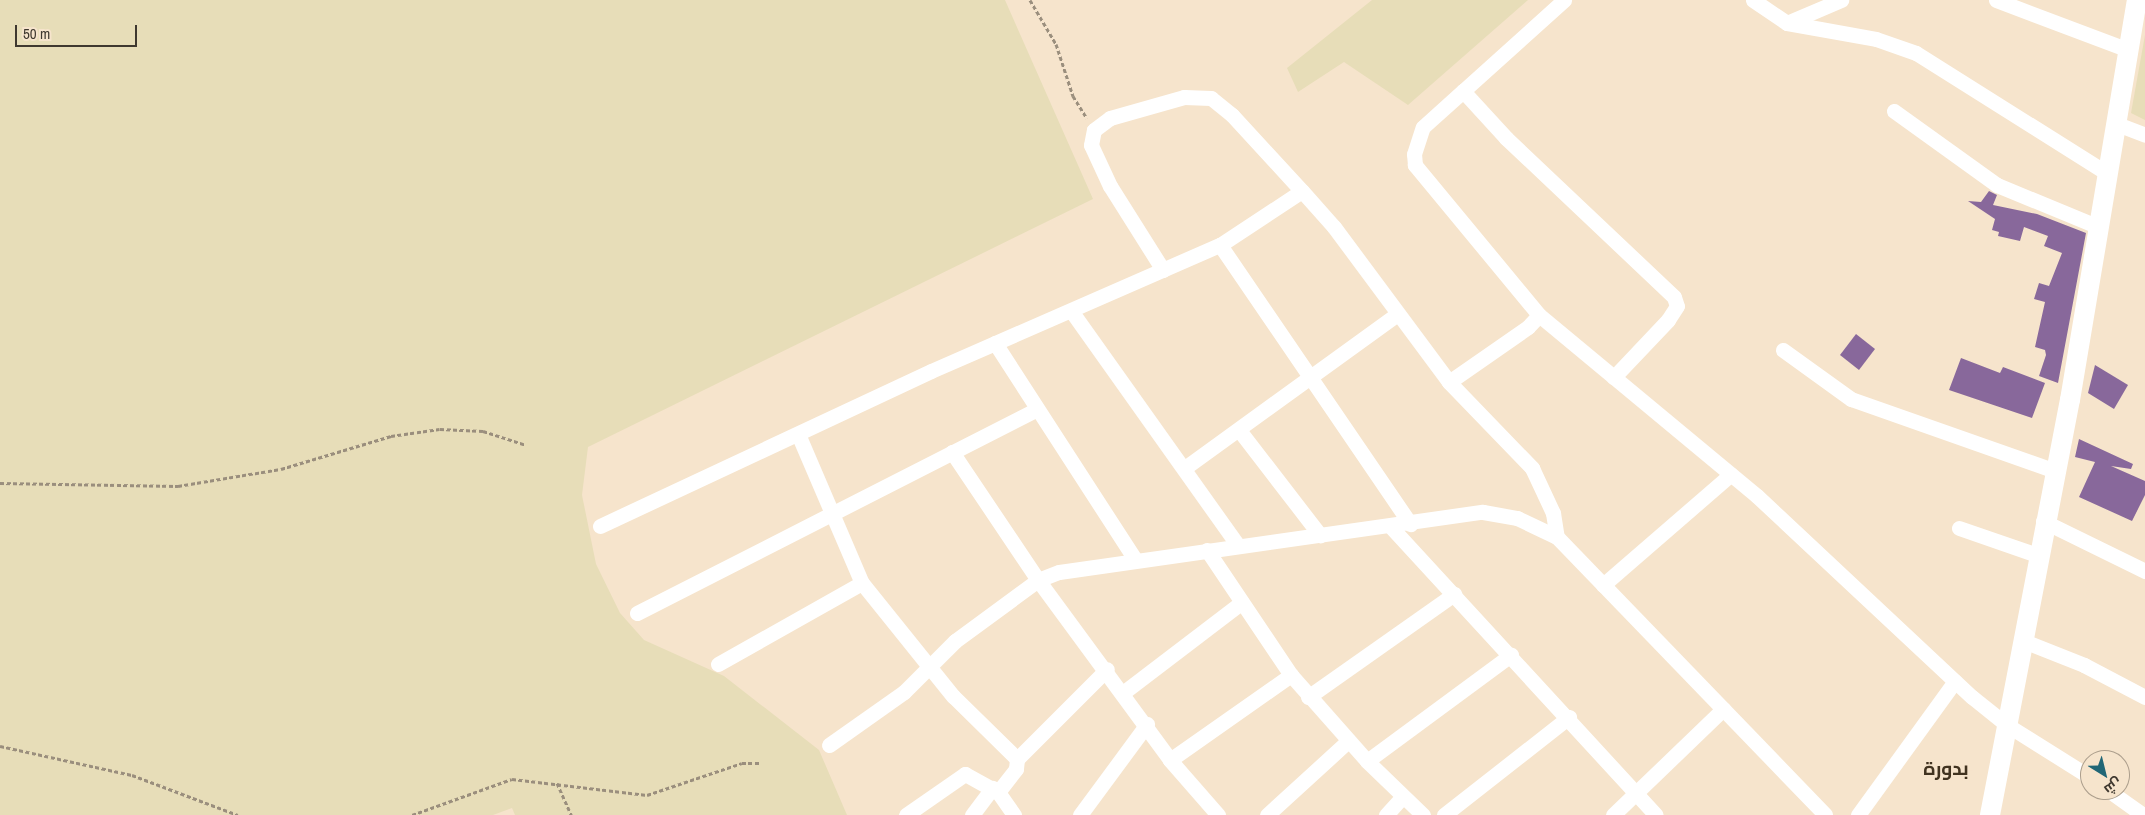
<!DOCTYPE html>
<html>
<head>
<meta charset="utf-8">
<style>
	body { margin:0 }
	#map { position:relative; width:2145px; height:815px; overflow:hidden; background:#f6e4cc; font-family:"Archivo Narrow",Cairo,sans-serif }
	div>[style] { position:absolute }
	.sand>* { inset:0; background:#e7ddb8 }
	.building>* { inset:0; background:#88689b }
	.path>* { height:3px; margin-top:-1.5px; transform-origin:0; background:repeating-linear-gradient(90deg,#9a8e7d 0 4px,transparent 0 6.5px) }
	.minor>* { height:15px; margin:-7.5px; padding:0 7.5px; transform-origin:7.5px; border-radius:7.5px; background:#fff }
	.tertiary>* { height:20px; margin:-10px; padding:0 10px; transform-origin:10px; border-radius:10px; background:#fff }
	span { translate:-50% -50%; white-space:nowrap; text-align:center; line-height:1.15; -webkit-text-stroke:5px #f6e4cc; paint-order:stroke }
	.district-label { font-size:19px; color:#413320; font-weight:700 }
	.north { position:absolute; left:2080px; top:750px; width:50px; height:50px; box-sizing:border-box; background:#f6e4cc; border:1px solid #ad9f8d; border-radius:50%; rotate:144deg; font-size:14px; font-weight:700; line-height:20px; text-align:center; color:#3f382f }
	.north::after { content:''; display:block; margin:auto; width:18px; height:22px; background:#216676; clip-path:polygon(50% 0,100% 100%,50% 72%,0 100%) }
	.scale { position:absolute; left:15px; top:25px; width:122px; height:22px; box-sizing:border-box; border:2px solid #3f382f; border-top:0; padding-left:6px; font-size:15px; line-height:18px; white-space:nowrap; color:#3f382f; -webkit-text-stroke:4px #f6e4cc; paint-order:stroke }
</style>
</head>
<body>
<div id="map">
	<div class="sand">
		<i style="clip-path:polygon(0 0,1005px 0,1093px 199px,588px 447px,582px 495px,596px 564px,620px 613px,644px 640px,724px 676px,819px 750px,847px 815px,515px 815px,512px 808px,493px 815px,0 815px)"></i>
		<i style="clip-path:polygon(1372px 0,1528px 0,1408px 105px,1344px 62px,1298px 92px,1287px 68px)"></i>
		<i style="clip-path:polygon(2145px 35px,2145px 120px,2131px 113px)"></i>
	</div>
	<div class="building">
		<i style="clip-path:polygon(1989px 191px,1997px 195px,1993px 205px,2037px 214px,2086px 233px,2058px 383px,2039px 376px,2046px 355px,2045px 350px,2035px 347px,2045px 302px,2034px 299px,2039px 283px,2049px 286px,2062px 253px,2044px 246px,2048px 236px,2024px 227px,2020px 241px,1998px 236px,1999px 232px,1992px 230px,1995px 219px,1968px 201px,1981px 202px)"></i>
		<i style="clip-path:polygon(1856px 334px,1875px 349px,1859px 370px,1840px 355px)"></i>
		<i style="clip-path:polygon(1961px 358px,2000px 373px,2003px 367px,2045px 383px,2032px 418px,1949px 390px)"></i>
		<i style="clip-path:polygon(2095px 365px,2128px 385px,2114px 409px,2088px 393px)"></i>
		<i style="clip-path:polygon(2079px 439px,2133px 464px,2131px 469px,2111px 466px,2145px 481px,2145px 495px,2132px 521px,2079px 497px,2095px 462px,2075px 457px)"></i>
	</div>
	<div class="path">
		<i style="left:1030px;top:0;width:51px;rotate:59.4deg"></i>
		<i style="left:1056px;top:44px;width:55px;rotate:71.9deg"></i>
		<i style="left:1073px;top:96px;width:26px;rotate:58deg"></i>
		<i style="left:0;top:483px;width:178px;rotate:1deg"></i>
		<i style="left:178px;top:486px;width:104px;rotate:-9.4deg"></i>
		<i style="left:281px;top:469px;width:115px;rotate:-16.7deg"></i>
		<i style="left:391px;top:436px;width:49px;rotate:-8.1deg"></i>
		<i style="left:440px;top:429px;width:43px;rotate:2.7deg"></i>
		<i style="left:483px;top:431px;width:45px;rotate:18deg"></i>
		<i style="left:0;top:746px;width:135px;rotate:12.4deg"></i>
		<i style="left:132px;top:775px;width:113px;rotate:20.7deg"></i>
		<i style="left:557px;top:783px;width:35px;rotate:66deg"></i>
		<i style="left:412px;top:815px;width:106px;rotate:-19.8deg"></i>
		<i style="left:512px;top:779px;width:136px;rotate:6.8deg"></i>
		<i style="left:647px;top:795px;width:100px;rotate:-18.6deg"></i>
		<i style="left:742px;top:763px;width:18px"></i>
	</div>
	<div class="minor">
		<i style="left:1753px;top:0;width:41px;rotate:34.1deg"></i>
		<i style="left:1787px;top:23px;width:90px;rotate:10.2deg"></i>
		<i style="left:1876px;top:39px;width:42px;rotate:19.3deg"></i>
		<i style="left:1916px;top:53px;width:227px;rotate:32.2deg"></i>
		<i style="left:1996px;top:0;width:141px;rotate:20.7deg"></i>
		<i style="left:1787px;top:23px;width:59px;rotate:-23.1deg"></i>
		<i style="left:1463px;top:91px;width:136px;rotate:-42deg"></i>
		<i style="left:1894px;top:111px;width:127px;rotate:35.7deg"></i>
		<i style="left:1997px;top:185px;width:110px;rotate:22.4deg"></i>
		<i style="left:2117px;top:124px;width:30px;rotate:21deg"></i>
		<i style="left:1220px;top:245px;width:338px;rotate:55.7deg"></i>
		<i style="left:1163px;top:270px;width:99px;rotate:-122.2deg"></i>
		<i style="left:1110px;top:186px;width:45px;rotate:-114.9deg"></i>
		<i style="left:1091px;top:145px;width:15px;rotate:-79deg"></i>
		<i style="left:1094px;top:130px;width:20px;rotate:-37deg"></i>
		<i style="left:1110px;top:118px;width:77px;rotate:-15.8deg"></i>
		<i style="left:1184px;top:97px;width:27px;rotate:2deg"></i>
		<i style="left:1211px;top:98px;width:27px;rotate:39deg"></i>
		<i style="left:1232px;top:115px;width:103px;rotate:47.4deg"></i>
		<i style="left:1072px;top:312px;width:287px;rotate:54.6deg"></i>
		<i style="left:1539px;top:315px;width:195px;rotate:-129.6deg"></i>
		<i style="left:1415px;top:165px;width:11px;rotate:-95deg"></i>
		<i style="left:1414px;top:154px;width:28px;rotate:-72deg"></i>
		<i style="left:1423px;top:127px;width:54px;rotate:-42deg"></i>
		<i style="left:1463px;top:91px;width:64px;rotate:47.5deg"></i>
		<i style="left:1506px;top:138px;width:231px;rotate:43.4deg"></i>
		<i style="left:1674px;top:297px;width:9px;rotate:72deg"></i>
		<i style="left:1677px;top:306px;width:17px;rotate:123deg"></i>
		<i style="left:1668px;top:320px;width:79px;rotate:133.5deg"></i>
		<i style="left:995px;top:343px;width:256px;rotate:57.1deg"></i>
		<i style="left:1783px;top:350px;width:84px;rotate:35.8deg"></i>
		<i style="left:1851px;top:399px;width:217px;rotate:19.4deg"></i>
		<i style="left:1449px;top:382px;width:96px;rotate:-34.8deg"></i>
		<i style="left:1528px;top:327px;width:16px;rotate:-47deg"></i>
		<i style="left:1539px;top:315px;width:283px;rotate:39.7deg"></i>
		<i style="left:1757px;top:496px;width:294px;rotate:43.1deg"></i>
		<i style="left:1972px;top:697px;width:45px;rotate:38.7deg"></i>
		<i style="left:2007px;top:725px;width:98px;rotate:32.1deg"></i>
		<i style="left:1239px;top:430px;width:133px;rotate:52.4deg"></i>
		<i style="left:798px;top:434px;width:162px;rotate:66.8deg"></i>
		<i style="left:862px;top:583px;width:145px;rotate:51.2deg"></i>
		<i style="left:953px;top:696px;width:90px;rotate:44.5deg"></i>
		<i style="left:1017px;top:759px;width:10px;rotate:96deg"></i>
		<i style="left:1016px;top:769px;width:29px;rotate:128deg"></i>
		<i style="left:952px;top:452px;width:154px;rotate:56.1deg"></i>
		<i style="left:1038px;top:580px;width:223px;rotate:53.7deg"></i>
		<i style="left:1170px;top:760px;width:73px;rotate:48.9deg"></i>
		<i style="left:1186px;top:467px;width:259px;rotate:-35.9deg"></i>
		<i style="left:2043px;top:521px;width:114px;rotate:26.1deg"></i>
		<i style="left:600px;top:526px;width:365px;rotate:-25.1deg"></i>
		<i style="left:931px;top:371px;width:315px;rotate:-23.6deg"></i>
		<i style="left:1220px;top:245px;width:98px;rotate:-33.4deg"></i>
		<i style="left:1302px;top:191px;width:48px;rotate:48.4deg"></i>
		<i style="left:1334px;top:227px;width:193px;rotate:53.4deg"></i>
		<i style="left:1449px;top:382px;width:120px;rotate:46deg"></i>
		<i style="left:1532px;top:468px;width:50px;rotate:65deg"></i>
		<i style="left:1553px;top:513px;width:24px;rotate:81deg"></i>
		<i style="left:1557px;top:537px;width:386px;rotate:46deg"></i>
		<i style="left:1391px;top:527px;width:391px;rotate:47.4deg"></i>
		<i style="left:1959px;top:528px;width:83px;rotate:19.1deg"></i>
		<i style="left:1207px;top:550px;width:151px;rotate:56.1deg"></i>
		<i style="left:1291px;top:675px;width:115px;rotate:48.5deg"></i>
		<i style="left:1367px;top:761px;width:78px;rotate:44deg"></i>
		<i style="left:1603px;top:585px;width:169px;rotate:-40.9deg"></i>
		<i style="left:637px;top:613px;width:448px;rotate:-27deg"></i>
		<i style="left:2021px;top:640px;width:68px;rotate:21.6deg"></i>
		<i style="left:2084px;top:665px;width:69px;rotate:27.7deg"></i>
		<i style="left:718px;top:664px;width:165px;rotate:-29.4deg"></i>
		<i style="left:1124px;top:692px;width:148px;rotate:-37.3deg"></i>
		<i style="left:1308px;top:697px;width:179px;rotate:-35.2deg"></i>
		<i style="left:829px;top:745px;width:92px;rotate:-35.2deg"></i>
		<i style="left:904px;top:692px;width:72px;rotate:-45deg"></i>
		<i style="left:955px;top:641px;width:103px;rotate:-36.3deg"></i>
		<i style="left:1038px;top:580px;width:22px;rotate:-21deg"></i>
		<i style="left:1059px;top:572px;width:428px;rotate:-8.1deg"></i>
		<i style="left:1483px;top:512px;width:35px;rotate:10deg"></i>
		<i style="left:1517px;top:518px;width:44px;rotate:25.4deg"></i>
		<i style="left:1017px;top:759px;width:127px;rotate:-45deg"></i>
		<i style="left:1170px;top:760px;width:148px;rotate:-35.1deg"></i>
		<i style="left:1367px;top:761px;width:179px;rotate:-36.4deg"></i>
		<i style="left:2108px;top:790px;width:43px;rotate:35.5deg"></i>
		<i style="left:906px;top:815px;width:72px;rotate:-34.8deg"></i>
		<i style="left:965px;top:774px;width:38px;rotate:29deg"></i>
		<i style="left:998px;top:792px;width:28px;rotate:55deg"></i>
		<i style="left:972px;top:815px;width:34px;rotate:-53deg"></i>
		<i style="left:1080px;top:815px;width:113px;rotate:-53.6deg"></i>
		<i style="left:1267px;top:815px;width:110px;rotate:-42.4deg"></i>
		<i style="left:1386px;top:815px;width:25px;rotate:-48deg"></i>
		<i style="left:1444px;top:815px;width:159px;rotate:-38.1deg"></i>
		<i style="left:1613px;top:815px;width:153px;rotate:-43.9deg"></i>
		<i style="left:1858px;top:815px;width:165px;rotate:-54.1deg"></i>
	</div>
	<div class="tertiary">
		<i style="left:1990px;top:815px;width:423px;rotate:-79.1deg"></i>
		<i style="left:2070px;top:400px;width:406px;rotate:-80.5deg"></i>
	</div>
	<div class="district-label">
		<span style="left:1946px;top:769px">بدورة</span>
	</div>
	<div class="north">ش</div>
	<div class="scale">50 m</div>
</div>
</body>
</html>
